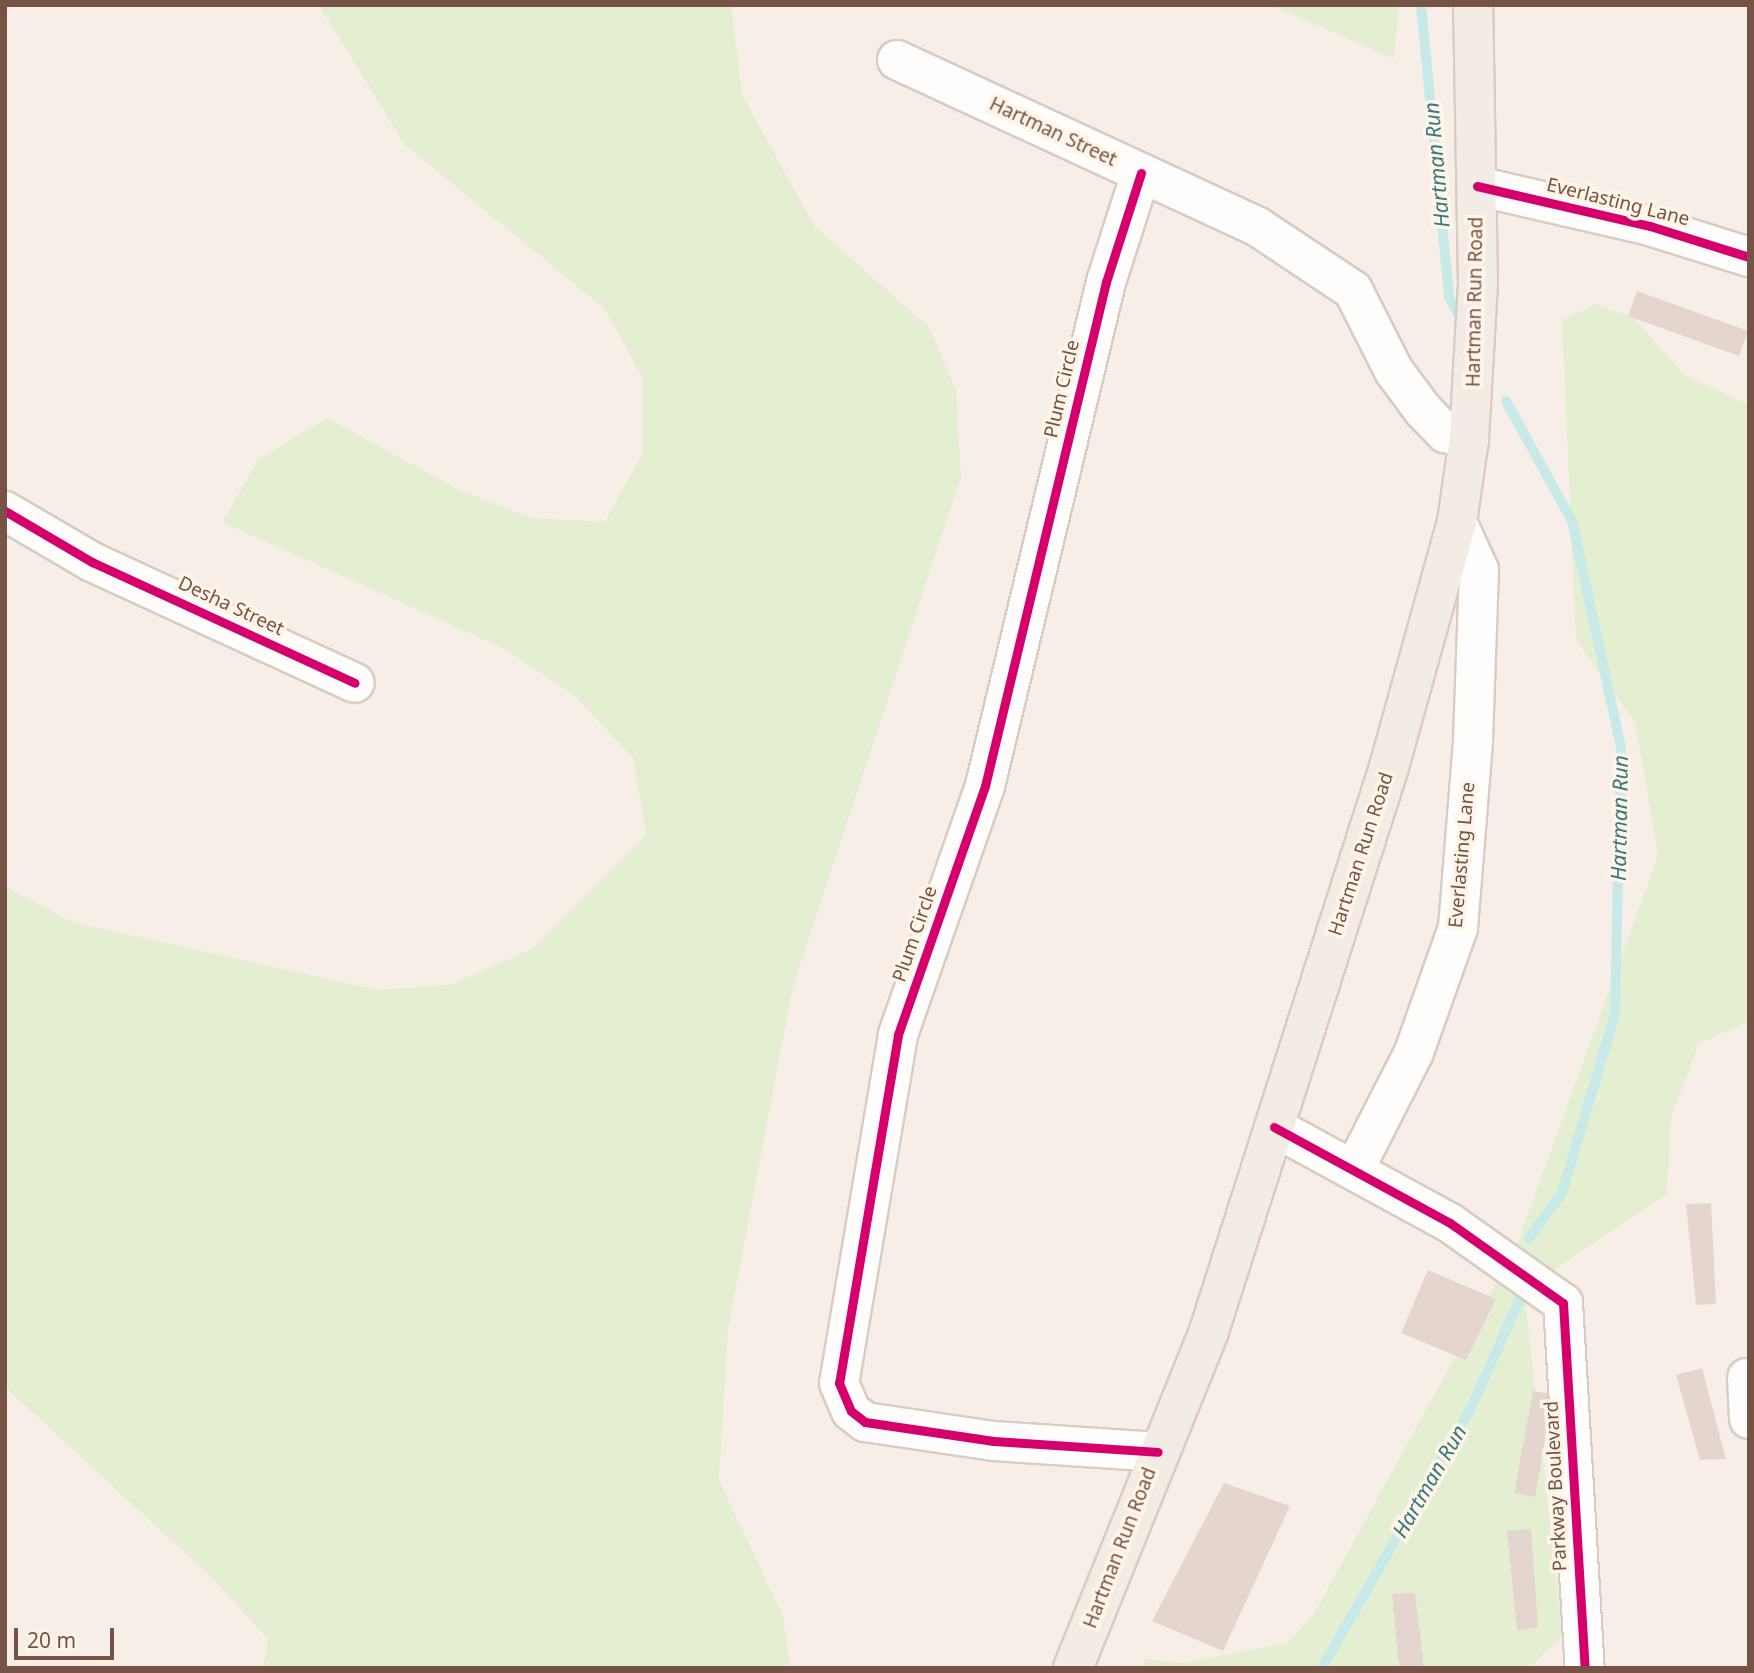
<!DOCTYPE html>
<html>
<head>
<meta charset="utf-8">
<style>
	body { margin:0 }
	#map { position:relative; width:1754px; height:1673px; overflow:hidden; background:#f7efe7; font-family:"Noto Sans",sans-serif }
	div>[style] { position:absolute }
	.green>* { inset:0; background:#e4eed0 }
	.stream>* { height:10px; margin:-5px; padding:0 5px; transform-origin:5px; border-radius:5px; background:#c7e9e8 }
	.building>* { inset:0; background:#e4d6ce }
	.roads { filter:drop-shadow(2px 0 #d8ccc5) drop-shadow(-2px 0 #d8ccc5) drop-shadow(0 2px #d8ccc5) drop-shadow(0 -2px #d8ccc5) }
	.minor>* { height:38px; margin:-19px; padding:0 19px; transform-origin:19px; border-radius:19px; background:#fefdfb }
	.major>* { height:38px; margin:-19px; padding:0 19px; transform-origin:19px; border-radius:19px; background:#f2ece4 }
	.cycleway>* { height:9px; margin:-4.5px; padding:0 4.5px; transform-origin:4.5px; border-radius:4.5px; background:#d6006c }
	span { translate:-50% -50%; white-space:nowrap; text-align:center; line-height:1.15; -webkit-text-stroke:7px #fff4e8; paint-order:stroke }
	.street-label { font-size:19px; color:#775345 }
	.water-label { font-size:21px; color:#38787e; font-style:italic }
	.frame { position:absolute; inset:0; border:7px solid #775345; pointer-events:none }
	.scale { position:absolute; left:14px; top:1628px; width:100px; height:32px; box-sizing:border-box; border:4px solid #775345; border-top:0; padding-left:9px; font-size:21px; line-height:24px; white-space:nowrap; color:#775345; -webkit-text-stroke:5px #fff4e8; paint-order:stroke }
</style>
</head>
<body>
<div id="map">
	<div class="green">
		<i style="clip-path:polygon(319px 5px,731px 5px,742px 95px,815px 227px,929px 327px,956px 390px,961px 477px,792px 990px,728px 1330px,719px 1480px,783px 1616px,790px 1668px,263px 1668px,268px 1639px,209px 1575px,5px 1387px,5px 886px,72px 922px,377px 990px,450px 985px,532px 949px,646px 835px,633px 758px,574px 695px,505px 649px,222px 522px,259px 459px,327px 418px,459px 490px,532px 518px,605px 522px,642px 454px,642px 377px,605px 309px,405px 145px)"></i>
		<i style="clip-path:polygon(1271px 5px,1399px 5px,1394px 59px)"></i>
		<i style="clip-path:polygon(1596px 304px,1633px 318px,1685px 375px,1749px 405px,1749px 1021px,1699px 1044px,1671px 1117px,1667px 1194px,1524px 1290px,1563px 1637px,1528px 1668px,1141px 1668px,1145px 1659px,1184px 1663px,1287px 1643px,1314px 1614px,1517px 1244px,1658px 856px,1635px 722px,1576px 640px,1562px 320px)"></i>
	</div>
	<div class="stream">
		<i style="left:1421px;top:5px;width:293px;rotate:84.5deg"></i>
		<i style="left:1449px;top:297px;width:27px;rotate:62deg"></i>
		<i style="left:1506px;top:401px;width:137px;rotate:61.2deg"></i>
		<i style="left:1572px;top:521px;width:231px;rotate:77.8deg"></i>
		<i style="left:1621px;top:747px;width:267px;rotate:91.3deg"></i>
		<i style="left:1615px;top:1014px;width:187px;rotate:106.5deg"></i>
		<i style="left:1562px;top:1193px;width:56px;rotate:126.3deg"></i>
		<i style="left:1322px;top:1668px;width:300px;rotate:-60.2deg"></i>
		<i style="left:1471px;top:1408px;width:129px;rotate:-65.8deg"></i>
	</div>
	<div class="building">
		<i style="clip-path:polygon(1637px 291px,1748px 331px,1739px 356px,1628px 316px)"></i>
		<i style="clip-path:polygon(1711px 1203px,1716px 1304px,1696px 1305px,1686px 1204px)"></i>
		<i style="clip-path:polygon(1428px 1270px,1496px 1299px,1466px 1360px,1401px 1333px)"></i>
		<i style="clip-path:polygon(1702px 1368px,1726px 1459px,1700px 1460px,1676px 1375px)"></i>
		<i style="clip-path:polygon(1533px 1391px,1553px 1394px,1535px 1497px,1514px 1493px)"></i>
		<i style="clip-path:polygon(1224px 1483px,1290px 1506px,1223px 1651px,1152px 1621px)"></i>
		<i style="clip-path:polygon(1531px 1529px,1538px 1627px,1517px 1631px,1507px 1531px)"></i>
		<i style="clip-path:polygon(1415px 1593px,1424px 1668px,1399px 1668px,1392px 1594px)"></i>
	</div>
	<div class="roads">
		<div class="minor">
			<i style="left:897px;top:60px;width:398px;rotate:24.8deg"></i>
			<i style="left:1258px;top:227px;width:114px;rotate:33.6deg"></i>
			<i style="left:1353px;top:290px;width:91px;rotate:63.2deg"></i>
			<i style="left:1394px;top:371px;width:49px;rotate:53.4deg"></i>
			<i style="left:1423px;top:410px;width:32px;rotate:46deg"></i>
			<i style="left:1445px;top:433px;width:25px;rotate:14deg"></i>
			<i style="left:1141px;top:173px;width:114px;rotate:107.8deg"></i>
			<i style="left:1106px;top:282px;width:518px;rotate:103.5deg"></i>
			<i style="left:985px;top:786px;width:264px;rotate:109.3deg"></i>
			<i style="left:898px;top:1035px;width:353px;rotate:99.6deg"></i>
			<i style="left:839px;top:1383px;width:30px;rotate:67deg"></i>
			<i style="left:851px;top:1411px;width:18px;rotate:38deg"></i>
			<i style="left:865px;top:1422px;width:130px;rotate:8.4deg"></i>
			<i style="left:994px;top:1441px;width:164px;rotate:3.8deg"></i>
			<i style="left:1477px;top:186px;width:178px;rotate:13deg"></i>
			<i style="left:1650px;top:226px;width:104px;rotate:17.4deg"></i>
			<i style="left:5px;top:511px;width:101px;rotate:30.4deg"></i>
			<i style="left:92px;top:562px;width:289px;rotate:24.7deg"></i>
			<i style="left:1274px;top:1127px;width:200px;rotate:28.6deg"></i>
			<i style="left:1450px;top:1223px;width:138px;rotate:35.3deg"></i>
			<i style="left:1563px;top:1303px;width:366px;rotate:86.6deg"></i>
			<i style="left:1354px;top:1170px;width:132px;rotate:-63deg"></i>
			<i style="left:1414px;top:1052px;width:132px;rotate:-70.5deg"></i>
			<i style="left:1458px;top:928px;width:188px;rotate:-85.4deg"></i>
			<i style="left:1473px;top:741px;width:171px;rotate:-88deg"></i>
			<i style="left:1479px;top:570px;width:53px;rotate:-114.6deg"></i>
			<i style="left:1747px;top:1378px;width:41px;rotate:87.2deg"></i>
		</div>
		<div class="major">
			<i style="left:1073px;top:1668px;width:363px;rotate:-68deg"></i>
			<i style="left:1209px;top:1331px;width:592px;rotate:-72.3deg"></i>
			<i style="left:1389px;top:767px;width:254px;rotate:-74.5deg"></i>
			<i style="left:1457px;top:522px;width:84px;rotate:-81.8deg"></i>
			<i style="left:1469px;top:439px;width:155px;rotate:-86.7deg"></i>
			<i style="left:1478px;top:284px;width:279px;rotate:-91deg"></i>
		</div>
	</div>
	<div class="cycleway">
		<i style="left:1141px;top:173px;width:114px;rotate:107.8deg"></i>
		<i style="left:1106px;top:282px;width:518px;rotate:103.5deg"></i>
		<i style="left:985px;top:786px;width:264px;rotate:109.3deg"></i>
		<i style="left:898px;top:1035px;width:353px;rotate:99.6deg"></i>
		<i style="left:839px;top:1383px;width:30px;rotate:67deg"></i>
		<i style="left:851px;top:1411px;width:18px;rotate:38deg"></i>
		<i style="left:865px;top:1422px;width:130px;rotate:8.4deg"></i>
		<i style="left:994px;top:1441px;width:164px;rotate:3.8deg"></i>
		<i style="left:1477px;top:186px;width:178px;rotate:13deg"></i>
		<i style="left:1650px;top:226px;width:104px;rotate:17.4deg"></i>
		<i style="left:5px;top:511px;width:101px;rotate:30.4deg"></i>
		<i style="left:92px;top:562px;width:289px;rotate:24.7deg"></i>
		<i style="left:1274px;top:1127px;width:200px;rotate:28.6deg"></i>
		<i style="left:1450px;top:1223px;width:138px;rotate:35.3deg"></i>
		<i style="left:1563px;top:1303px;width:366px;rotate:86.6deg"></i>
	</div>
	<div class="street-label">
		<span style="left:1053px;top:132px;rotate:25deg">Hartman Street</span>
		<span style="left:1618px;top:202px;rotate:14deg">Everlasting Lane</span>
		<span style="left:1475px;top:302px;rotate:-89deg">Hartman Run Road</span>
		<span style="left:1062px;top:389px;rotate:-77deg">Plum Circle</span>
		<span style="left:231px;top:606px;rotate:25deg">Desha Street</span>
		<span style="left:1361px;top:854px;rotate:-72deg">Hartman Run Road</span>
		<span style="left:1462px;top:855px;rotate:-85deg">Everlasting Lane</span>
		<span style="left:915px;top:934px;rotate:-71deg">Plum Circle</span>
		<span style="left:1556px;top:1486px;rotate:-93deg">Parkway Boulevard</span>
		<span style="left:1120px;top:1548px;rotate:-69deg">Hartman Run Road</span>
	</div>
	<div class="water-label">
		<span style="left:1436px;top:165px;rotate:-95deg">Hartman Run</span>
		<span style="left:1619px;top:818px;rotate:-89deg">Hartman Run</span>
		<span style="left:1429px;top:1481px;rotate:-60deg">Hartman Run</span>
	</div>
	<div class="frame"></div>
	<div class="scale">20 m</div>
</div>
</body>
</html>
